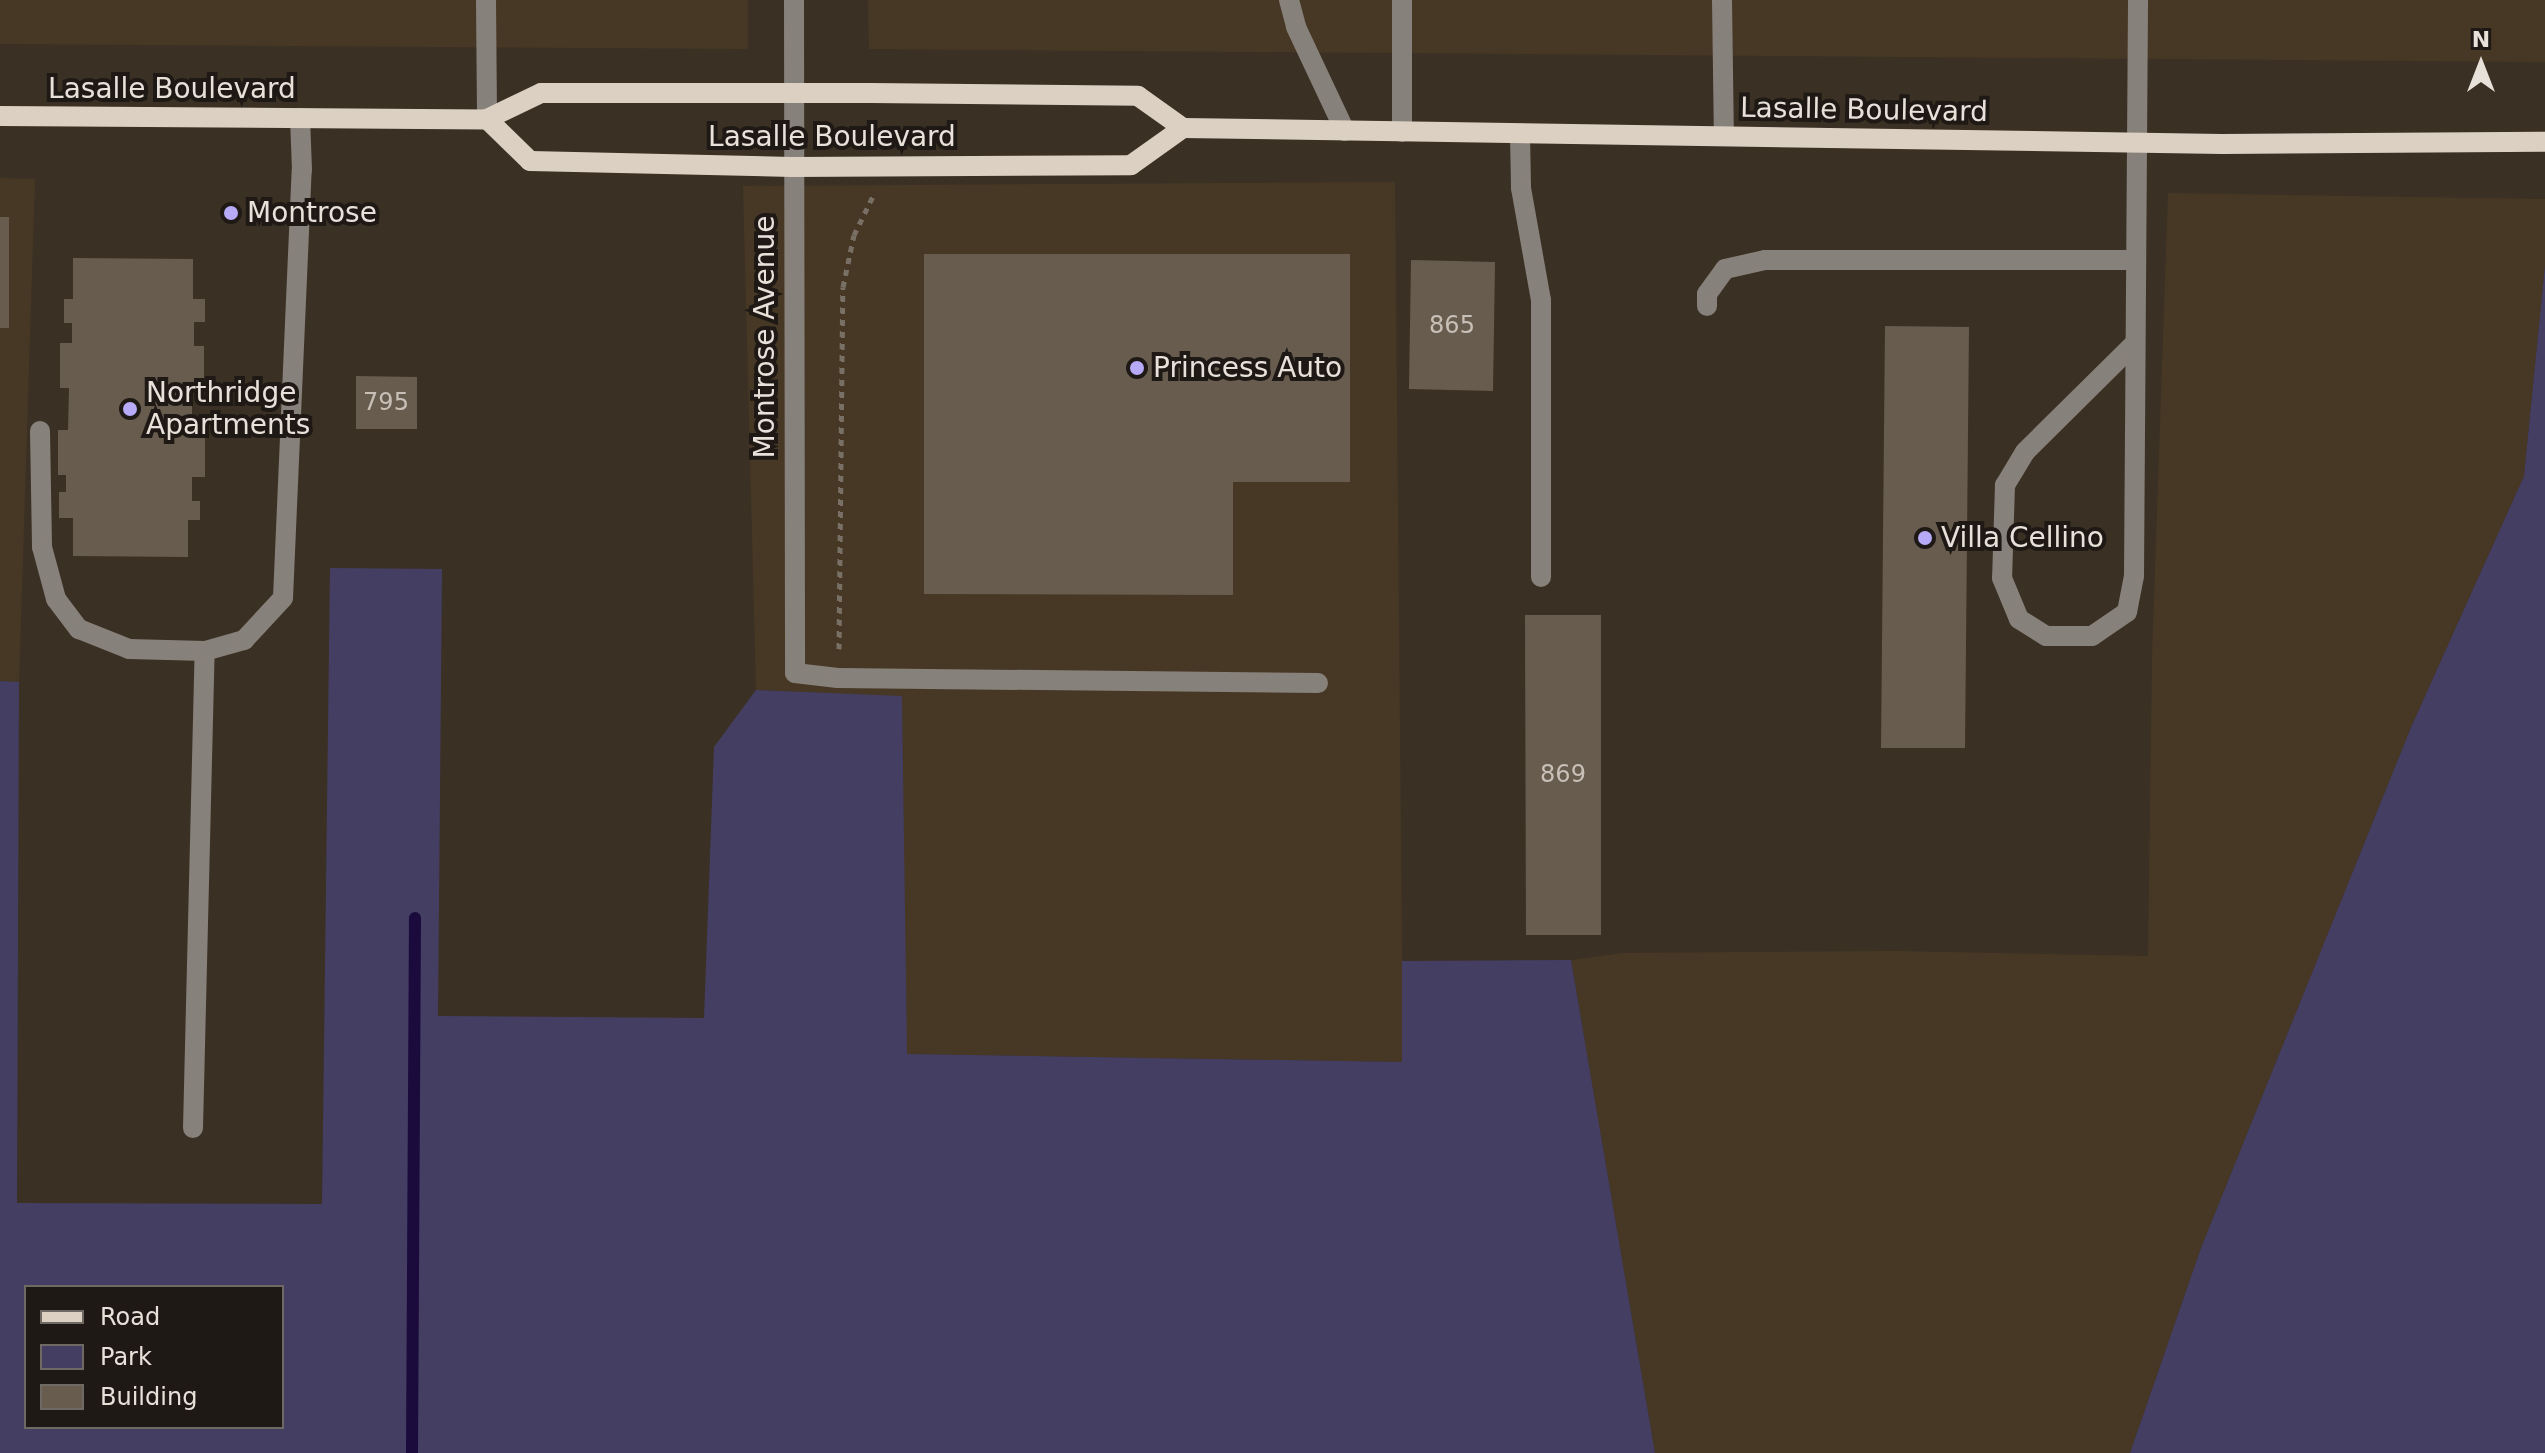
<!DOCTYPE html>
<html>
<head>
<meta charset="utf-8">
<style>
	body { margin:0 }
	#map { position:relative; width:2545px; height:1453px; overflow:hidden; background:#3b3024; font-family:"DejaVu Sans",sans-serif }
	div>[style] { position:absolute }
	.built>* { inset:0; background:#473825 }
	.green>* { inset:0; background:#443e63 }
	.stream>* { height:12px; margin:-6px; padding:0 6px; transform-origin:6px; border-radius:6px; background:#1a0b3c }
	.building>* { inset:0; background:#685c4f }
	.path>* { height:5px; margin-top:-2.5px; transform-origin:0; background:repeating-linear-gradient(90deg,#786f65 0 6px,transparent 0 12px) }
	.minor>* { height:20px; margin:-10px; padding:0 10px; transform-origin:10px; border-radius:10px; background:#87817b }
	.major>* { height:20px; margin:-10px; padding:0 10px; transform-origin:10px; border-radius:10px; background:#dcd0c3 }
	.dots>* { width:22px; height:22px; translate:-50% -50%; box-sizing:border-box; border:4px solid #1e1914; border-radius:50% }
	span { translate:-50% -50%; white-space:nowrap; text-align:center; line-height:1.15; -webkit-text-stroke:8px #1e1914; paint-order:stroke }
	.number-label { font-size:24px; color:#c8c0b7 }
	.number-label span { -webkit-text-stroke-width:0 }
	.street-label { font-size:28px; color:#e8e1da }
	.poi-label { font-size:28px; color:#e8e1da }
	.left { translate:0 -50%; text-align:left }
	.legend { position:absolute; left:24px; top:1285px; width:260px; height:144px; box-sizing:border-box; background:#1e1914; border:2px solid #6f6963; margin:0; padding:10px 14px; list-style:none; font-size:24px; color:#e8e1da }
	.legend li { display:flex; align-items:center; gap:16px; height:40px }
	.legend b { width:40px; border:2px solid #6f6963 }
	.north { position:absolute; left:2441px; top:24px; width:80px; height:80px; -webkit-text-stroke:6px #1e1914; paint-order:stroke; rotate:0deg; font-size:22px; font-weight:700; line-height:32px; text-align:center; color:#e8e1da }
	.north::after { content:''; display:block; margin:auto; width:28px; height:36px; background:#e8e1da; clip-path:polygon(50% 0,100% 100%,50% 72%,0 100%) }
</style>
</head>
<body>
<div id="map">
	<div class="built">
		<i style="clip-path:polygon(0 0,748px 0,748px 49px,0 44px)"></i>
		<i style="clip-path:polygon(868px 0,2545px 0,2545px 62px,869px 49px)"></i>
		<i style="clip-path:polygon(0 178px,35px 179px,19px 682px,0 681px)"></i>
		<i style="clip-path:polygon(1395px 182px,1403px 1062px,906px 1054px,902px 697px,756px 690px,743px 186px)"></i>
		<i style="clip-path:polygon(2168px 193px,2545px 199px,2545px 265px,2524px 476px,2412px 725px,2201px 1248px,2130px 1453px,1655px 1453px,1571px 960px,1623px 953px,1895px 951px,2148px 956px,2152px 658px)"></i>
	</div>
	<div class="green">
		<i style="clip-path:polygon(2545px 265px,2545px 1453px,2130px 1453px,2201px 1248px,2412px 725px,2524px 476px)"></i>
		<i style="clip-path:polygon(evenodd,330px 568px,442px 569px,438px 1016px,704px 1018px,714px 747px,756px 690px,902px 696px,907px 1054px,1402px 1062px,1402px 961px,1571px 960px,1655px 1453px,0 1453px,0 681px,19px 682px,17px 1203px,322px 1204px,330px 568px,282px 1287px,282px 1427px,26px 1427px,26px 1287px,282px 1287px)"></i>
	</div>
	<div class="stream">
		<i style="left:412px;top:1453px;width:535px;rotate:-89.68deg"></i>
	</div>
	<div class="building">
		<i style="clip-path:polygon(0 217px,9px 217px,9px 328px,0 328px)"></i>
		<i style="clip-path:polygon(924px 254px,1350px 254px,1350px 482px,1233px 482px,1233px 595px,924px 594px)"></i>
		<i style="clip-path:polygon(73px 258px,193px 259px,193px 299px,205px 299px,205px 322px,194px 322px,194px 346px,204px 346px,204px 387px,192px 387px,192px 430px,205px 430px,205px 477px,192px 477px,192px 501px,200px 501px,200px 520px,188px 520px,188px 557px,73px 556px,73px 518px,59px 518px,59px 492px,66px 492px,66px 475px,58px 475px,58px 430px,68px 430px,69px 388px,60px 388px,60px 343px,72px 343px,72px 323px,64px 323px,64px 299px,73px 299px)"></i>
		<i style="clip-path:polygon(1411px 260px,1495px 262px,1493px 391px,1409px 389px)"></i>
		<i style="clip-path:polygon(1885px 326px,1969px 327px,1965px 748px,1881px 748px)"></i>
		<i style="clip-path:polygon(356px 376px,417px 377px,417px 429px,356px 429px)"></i>
		<i style="clip-path:polygon(1525px 615px,1601px 615px,1601px 935px,1526px 935px)"></i>
	</div>
	<div class="path">
		<i style="left:839px;top:649px;width:362px;rotate:-89.4deg"></i>
		<i style="left:843px;top:287px;width:53px;rotate:-78.1deg"></i>
		<i style="left:854px;top:235px;width:43px;rotate:-64deg"></i>
	</div>
	<div class="minor">
		<i style="left:486px;top:0;width:119px;rotate:89.5deg"></i>
		<i style="left:794px;top:0;width:673px;rotate:89.91deg"></i>
		<i style="left:795px;top:673px;width:43px;rotate:6.6deg"></i>
		<i style="left:838px;top:678px;width:480px;rotate:0.6deg"></i>
		<i style="left:1289px;top:0;width:28px;rotate:75deg"></i>
		<i style="left:1296px;top:27px;width:115px;rotate:64.8deg"></i>
		<i style="left:1402px;top:0;width:132px;rotate:90deg"></i>
		<i style="left:1722px;top:0;width:136px;rotate:89.2deg"></i>
		<i style="left:1520px;top:134px;width:54px;rotate:88.9deg"></i>
		<i style="left:1521px;top:188px;width:114px;rotate:79.9deg"></i>
		<i style="left:1541px;top:300px;width:277px;rotate:90deg"></i>
		<i style="left:1707px;top:306px;width:12px;rotate:-90deg"></i>
		<i style="left:1707px;top:294px;width:31px;rotate:-54deg"></i>
		<i style="left:1725px;top:269px;width:41px;rotate:-12.7deg"></i>
		<i style="left:1765px;top:260px;width:369px"></i>
		<i style="left:2134px;top:344px;width:153px;rotate:135.3deg"></i>
		<i style="left:2025px;top:452px;width:39px;rotate:121deg"></i>
		<i style="left:2005px;top:485px;width:93px;rotate:91.8deg"></i>
		<i style="left:2002px;top:578px;width:44px;rotate:67.5deg"></i>
		<i style="left:2019px;top:619px;width:32px;rotate:32deg"></i>
		<i style="left:2046px;top:636px;width:46px"></i>
		<i style="left:2092px;top:636px;width:42px;rotate:-34.4deg"></i>
		<i style="left:2127px;top:612px;width:37px;rotate:-79deg"></i>
		<i style="left:2134px;top:576px;width:576px;rotate:-89.6deg"></i>
		<i style="left:40px;top:431px;width:116px;rotate:89deg"></i>
		<i style="left:42px;top:547px;width:54px;rotate:74.9deg"></i>
		<i style="left:56px;top:599px;width:38px;rotate:53deg"></i>
		<i style="left:79px;top:629px;width:54px;rotate:21.8deg"></i>
		<i style="left:129px;top:649px;width:76px;rotate:1.5deg"></i>
		<i style="left:193px;top:1128px;width:477px;rotate:-88.6deg"></i>
		<i style="left:205px;top:651px;width:41px;rotate:-15.8deg"></i>
		<i style="left:244px;top:640px;width:57px;rotate:-47.1deg"></i>
		<i style="left:283px;top:598px;width:428px;rotate:-87.5deg"></i>
		<i style="left:302px;top:170px;width:52px;rotate:-92.2deg"></i>
	</div>
	<div class="major">
		<i style="left:0;top:116px;width:487px;rotate:0.4deg"></i>
		<i style="left:487px;top:119px;width:60px;rotate:-25.7deg"></i>
		<i style="left:541px;top:93px;width:330px"></i>
		<i style="left:871px;top:93px;width:267px;rotate:0.6deg"></i>
		<i style="left:1138px;top:96px;width:55px;rotate:35.4deg"></i>
		<i style="left:1183px;top:128px;width:1039px;rotate:0.88deg"></i>
		<i style="left:2222px;top:144px;width:323px;rotate:-0.4deg"></i>
		<i style="left:487px;top:119px;width:60px;rotate:44.3deg"></i>
		<i style="left:530px;top:161px;width:262px;rotate:1.3deg"></i>
		<i style="left:792px;top:167px;width:339px;rotate:-0.3deg"></i>
		<i style="left:1131px;top:165px;width:64px;rotate:-35.4deg"></i>
	</div>
	<div class="dots">
		<i style="left:231px;top:213px;background:#b7abf8"></i>
		<i style="left:1137px;top:368px;background:#b7abf8"></i>
		<i style="left:130px;top:409px;background:#b7abf8"></i>
		<i style="left:1925px;top:538px;background:#b7abf8"></i>
	</div>
	<div class="number-label">
		<span style="left:1452px;top:326px">865</span>
		<span style="left:386px;top:403px">795</span>
		<span style="left:1563px;top:775px">869</span>
	</div>
	<div class="street-label">
		<span style="left:172px;top:89px">Lasalle Boulevard</span>
		<span style="left:1864px;top:110px;rotate:1deg">Lasalle Boulevard</span>
		<span style="left:832px;top:137px">Lasalle Boulevard</span>
		<span style="left:765px;top:337px;rotate:-90deg">Montrose Avenue</span>
	</div>
	<div class="poi-label">
		<span class="left" style="left:247px;top:213px">Montrose</span>
		<span class="left" style="left:1153px;top:368px">Princess Auto</span>
		<span class="left" style="left:146px;top:409px">Northridge<br>Apartments</span>
		<span class="left" style="left:1941px;top:538px">Villa Cellino</span>
	</div>
	<ul class="legend">
	<li><b style="height:10px;background:#dcd0c3"></b>Road</li>
	<li><b style="height:22px;background:#443e63"></b>Park</li>
	<li><b style="height:22px;background:#685c4f"></b>Building</li>
	</ul>
	<div class="north">N</div>
</div>
</body>
</html>
